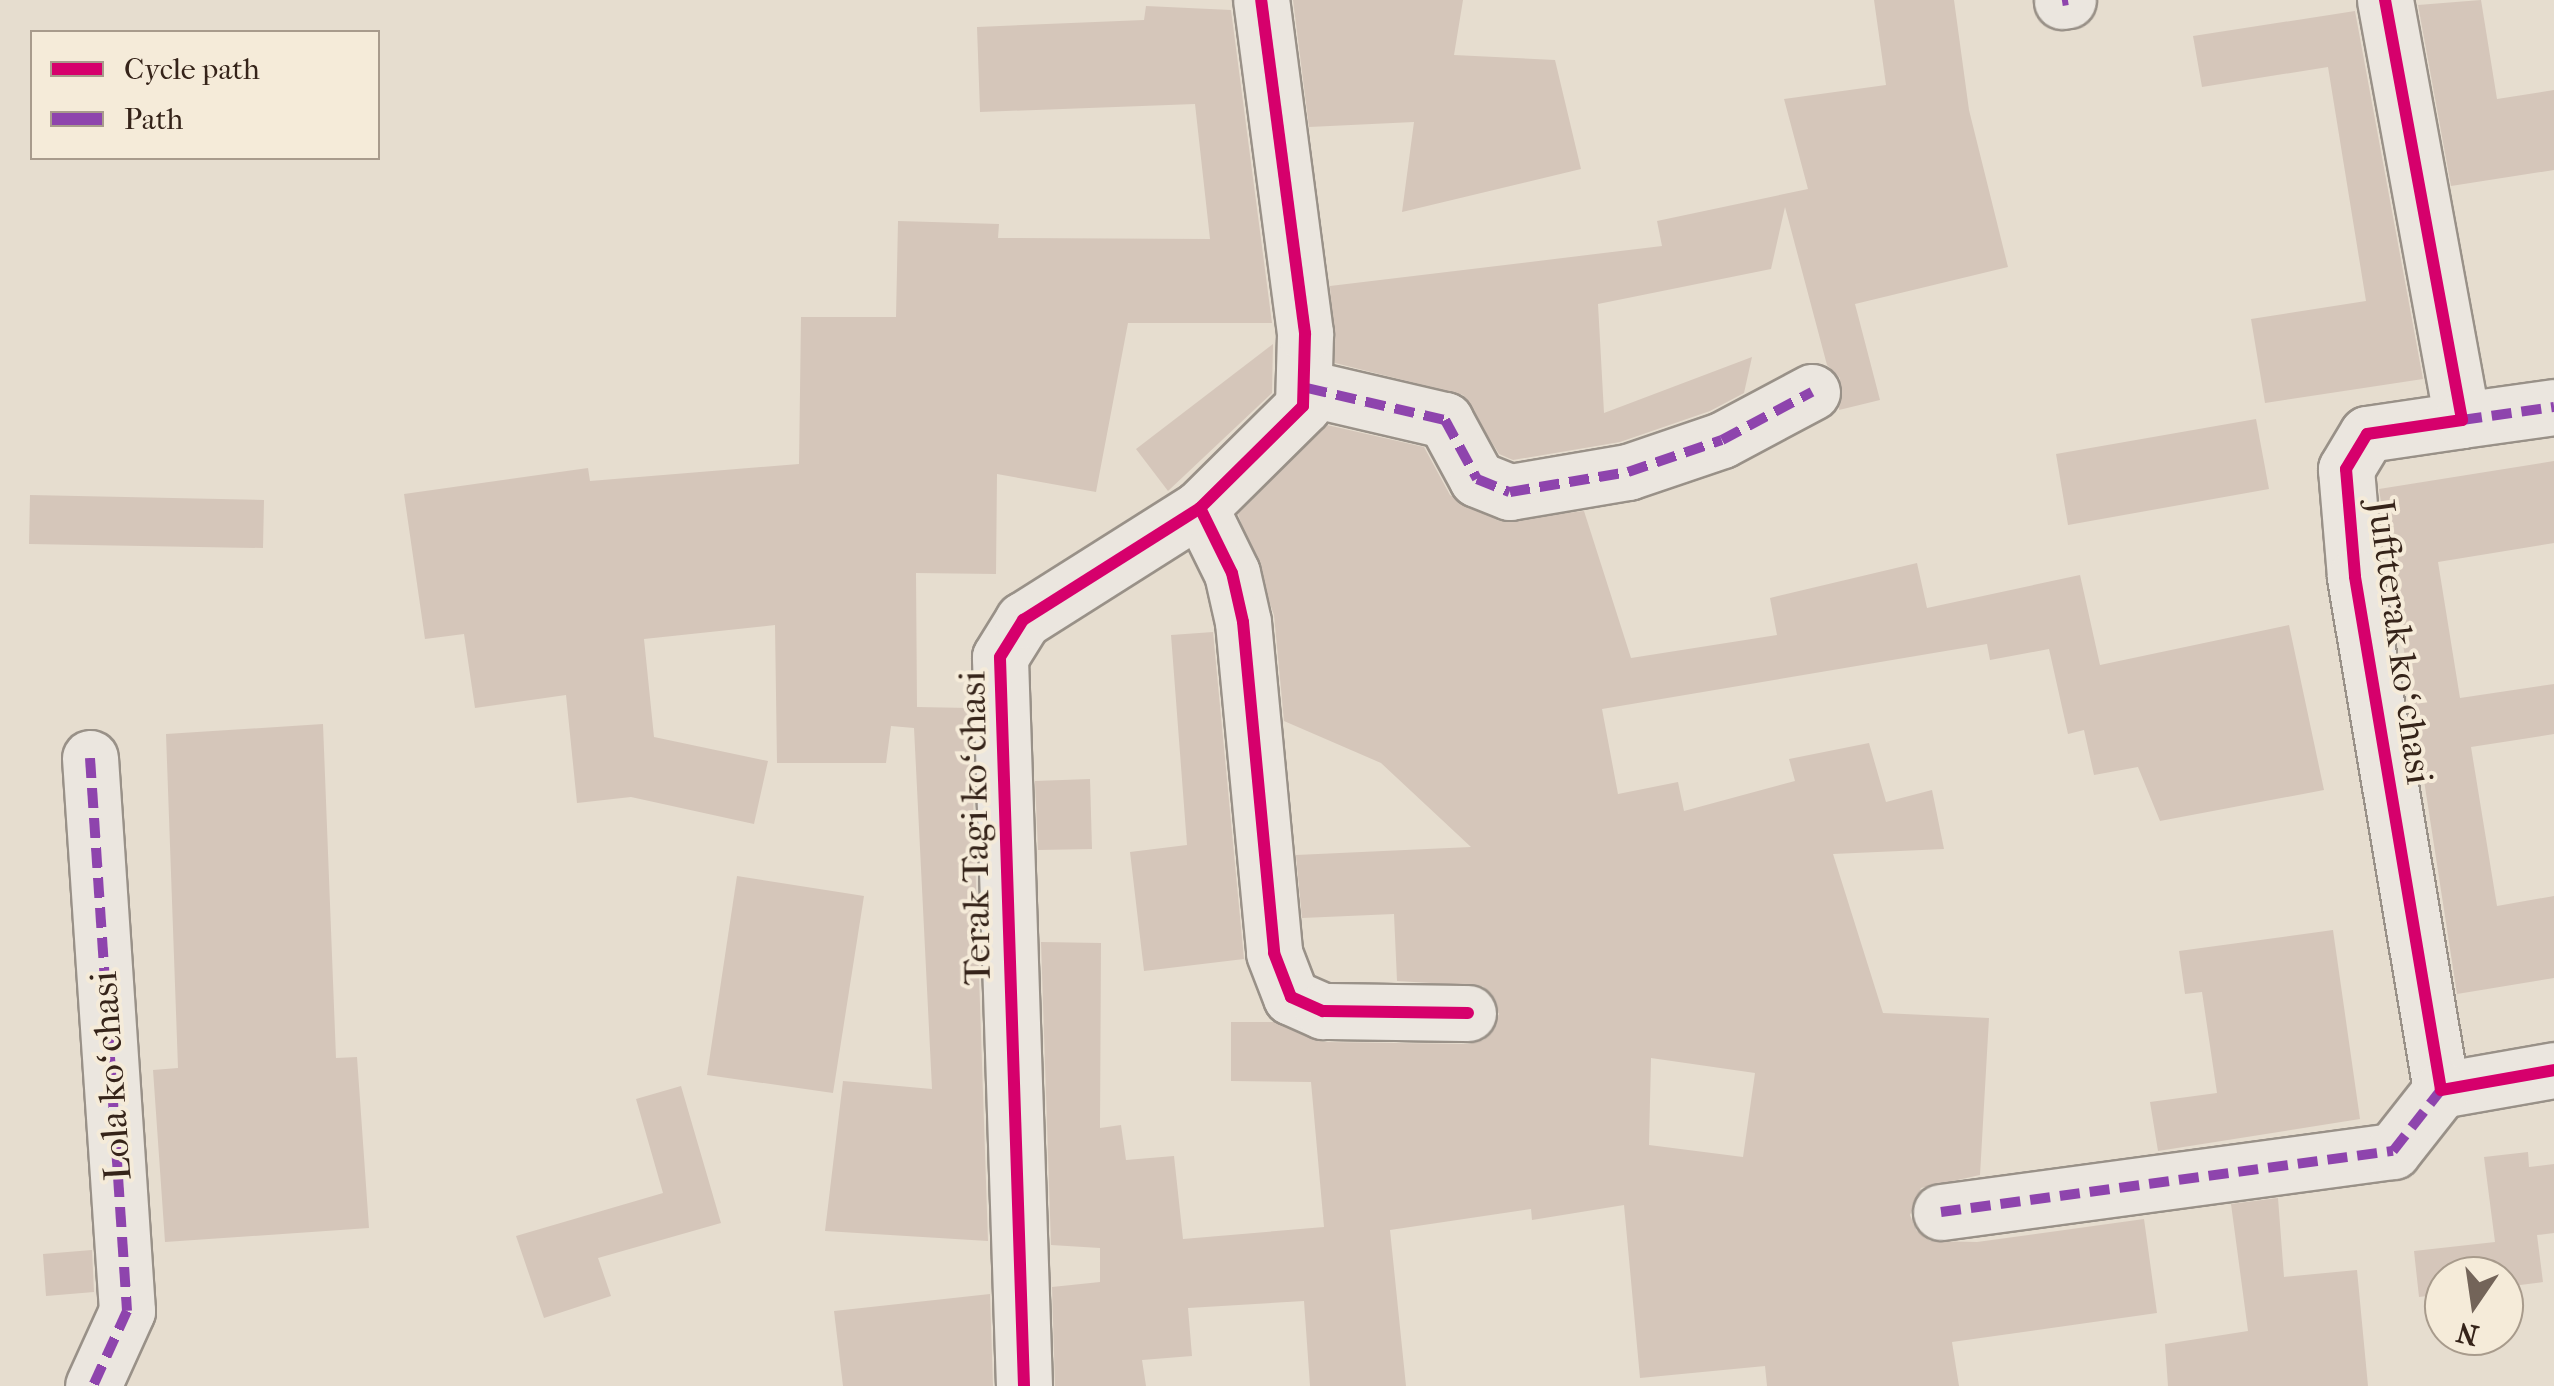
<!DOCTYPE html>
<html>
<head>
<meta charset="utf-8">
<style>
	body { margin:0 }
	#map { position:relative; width:2554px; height:1386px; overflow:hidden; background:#e6ddcf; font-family:"IM FELL French Canon",serif }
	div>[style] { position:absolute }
	.building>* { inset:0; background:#d5c6ba }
	.roads { filter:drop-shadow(2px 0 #999188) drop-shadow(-2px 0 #999188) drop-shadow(0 2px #999188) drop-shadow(0 -2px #999188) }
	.minor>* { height:55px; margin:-27.5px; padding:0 27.5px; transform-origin:27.5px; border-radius:27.5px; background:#ebe6df }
	.quiet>* { height:10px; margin-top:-5px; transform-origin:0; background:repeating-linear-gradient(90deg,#8e44ad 0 20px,transparent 0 30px) }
	.cycleway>* { height:12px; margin:-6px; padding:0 6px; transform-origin:6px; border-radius:6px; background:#d6006c }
	span { translate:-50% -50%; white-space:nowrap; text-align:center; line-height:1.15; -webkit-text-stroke:8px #f5ebd9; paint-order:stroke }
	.street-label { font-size:38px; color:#352319 }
	.legend { position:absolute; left:30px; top:30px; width:350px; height:130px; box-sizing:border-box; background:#f5ebd9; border:2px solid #a89b8c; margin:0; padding:12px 18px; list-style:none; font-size:30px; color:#352319 }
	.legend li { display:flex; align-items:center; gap:20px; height:50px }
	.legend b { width:50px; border:2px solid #a89b8c }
	.north { position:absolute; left:2424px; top:1256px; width:100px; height:100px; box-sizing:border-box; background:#f5ebd9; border:2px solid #a89b8c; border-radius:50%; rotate:193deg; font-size:28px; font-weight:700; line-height:40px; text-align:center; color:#352319 }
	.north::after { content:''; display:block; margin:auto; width:35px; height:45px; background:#736459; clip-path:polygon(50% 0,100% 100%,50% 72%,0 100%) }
</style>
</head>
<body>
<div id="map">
	<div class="building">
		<i style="clip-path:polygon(1293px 0,1463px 0,1454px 55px,1555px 60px,1581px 169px,1402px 212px,1414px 122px,1309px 127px)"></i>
		<i style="clip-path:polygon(1874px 0,1954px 0,1969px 110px,2008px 267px,1855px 304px,1880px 400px,1839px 410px,1840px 378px,1827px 365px,1785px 207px,1771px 269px,1598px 304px,1604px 413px,1752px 357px,1744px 393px,1710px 411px,1620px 442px,1513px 460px,1499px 454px,1463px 395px,1335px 363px,1330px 286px,1662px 246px,1657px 221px,1808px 189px,1784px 99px,1886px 85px)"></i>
		<i style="clip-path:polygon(2481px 0,2497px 99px,2554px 90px,2554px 170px,2451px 186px,2418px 5px)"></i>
		<i style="clip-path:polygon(1146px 6px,1231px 10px,1272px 323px,1128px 323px,1096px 492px,997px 474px,996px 574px,916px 573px,917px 707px,970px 708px,988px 1241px,825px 1231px,843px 1081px,932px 1089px,914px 728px,891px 726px,886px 763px,777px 763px,775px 625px,644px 639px,654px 737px,768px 761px,754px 824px,631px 797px,577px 803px,566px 695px,475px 708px,464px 634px,425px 639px,404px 494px,588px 468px,590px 481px,799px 464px,801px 317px,896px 317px,898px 221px,999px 224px,998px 238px,1210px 239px,1195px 104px,980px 112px,977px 27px,1144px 20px)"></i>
		<i style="clip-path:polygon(2355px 11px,2423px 379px,2265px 403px,2251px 319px,2366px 301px,2328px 67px,2202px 87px,2193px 36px)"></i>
		<i style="clip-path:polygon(1273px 344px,1272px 393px,1168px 491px,1136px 449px)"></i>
		<i style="clip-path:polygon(2256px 419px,2269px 489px,2068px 525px,2056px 454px)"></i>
		<i style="clip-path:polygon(evenodd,1327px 425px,1424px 447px,1450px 495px,1499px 521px,1584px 511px,1631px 658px,1777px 635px,1770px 598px,1917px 563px,1927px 608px,2080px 575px,2100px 665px,2289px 625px,2324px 790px,2160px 821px,2138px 767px,2094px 775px,2084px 730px,2068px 734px,2049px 649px,1990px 660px,1987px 644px,1602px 709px,1618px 794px,1678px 782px,1684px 811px,1795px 781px,1789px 759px,1869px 743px,1886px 802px,1932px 790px,1944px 849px,1833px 854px,1883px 1013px,1989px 1018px,1980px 1175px,1921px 1188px,1910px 1215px,1916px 1230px,1930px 1241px,1977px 1242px,2144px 1219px,2157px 1313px,1952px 1342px,1959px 1386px,1767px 1386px,1765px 1366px,1640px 1378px,1624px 1205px,1532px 1220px,1531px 1209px,1390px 1230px,1406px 1386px,1310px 1386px,1304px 1301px,1188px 1308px,1192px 1356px,1142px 1360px,1146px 1386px,1055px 1386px,1052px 1287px,1100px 1282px,1100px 1248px,1051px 1245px,1041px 942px,1101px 943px,1100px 1128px,1121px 1125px,1126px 1160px,1174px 1156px,1183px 1239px,1324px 1227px,1311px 1082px,1231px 1081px,1231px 1022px,1274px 1022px,1323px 1042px,1468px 1044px,1484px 1040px,1499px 1014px,1483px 986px,1397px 981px,1394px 914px,1302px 918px,1296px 855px,1471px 847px,1381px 763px,1284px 721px,1274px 615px,1238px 514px,1327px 425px,1651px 1058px,1755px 1073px,1743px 1157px,1649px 1145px,1651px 1058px)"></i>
		<i style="clip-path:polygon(2554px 461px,2554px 543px,2438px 562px,2460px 698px,2554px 684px,2554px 734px,2471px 747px,2497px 906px,2554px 896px,2554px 978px,2457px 994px,2379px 489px)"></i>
		<i style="clip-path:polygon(30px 495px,264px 500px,263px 548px,29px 544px)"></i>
		<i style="clip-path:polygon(1213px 632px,1244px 959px,1144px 971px,1130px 852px,1187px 845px,1171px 635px)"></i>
		<i style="clip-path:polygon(323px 724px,336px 1058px,357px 1057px,369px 1228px,165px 1242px,153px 1070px,178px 1068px,166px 734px)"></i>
		<i style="clip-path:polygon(1090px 779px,1092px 849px,1038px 850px,1035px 781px)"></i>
		<i style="clip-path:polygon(737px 876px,864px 896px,833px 1093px,707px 1075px)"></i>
		<i style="clip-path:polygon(2333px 930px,2360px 1119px,2158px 1151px,2150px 1102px,2217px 1093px,2202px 992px,2185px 994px,2179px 951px)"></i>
		<i style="clip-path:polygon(681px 1086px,721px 1223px,598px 1258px,611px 1296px,544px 1318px,516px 1236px,663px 1193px,636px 1099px)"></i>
		<i style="clip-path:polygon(2528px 1152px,2529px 1167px,2554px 1164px,2554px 1233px,2537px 1235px,2543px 1282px,2504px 1287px,2504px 1276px,2444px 1276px,2444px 1294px,2419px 1297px,2414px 1251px,2495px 1242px,2484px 1157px)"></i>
		<i style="clip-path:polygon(2278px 1198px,2284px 1277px,2357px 1270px,2368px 1386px,2168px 1386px,2165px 1344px,2248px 1331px,2231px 1204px)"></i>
		<i style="clip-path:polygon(92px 1250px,94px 1292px,46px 1296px,43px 1254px)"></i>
		<i style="clip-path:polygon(990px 1294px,993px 1386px,843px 1386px,834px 1311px)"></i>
	</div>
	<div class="roads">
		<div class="minor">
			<i style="left:2385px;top:0;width:427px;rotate:79.6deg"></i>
			<i style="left:2462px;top:420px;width:96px;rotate:171.6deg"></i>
			<i style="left:2367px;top:434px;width:41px;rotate:121deg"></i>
			<i style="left:2346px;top:469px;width:108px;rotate:85.2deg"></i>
			<i style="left:2355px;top:577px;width:520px;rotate:80.48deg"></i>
			<i style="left:2441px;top:1090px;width:115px;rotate:-10deg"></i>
			<i style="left:2062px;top:1px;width:6px;rotate:-9deg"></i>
			<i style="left:1307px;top:388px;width:142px;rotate:13.1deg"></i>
			<i style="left:1445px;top:420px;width:67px;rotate:61.5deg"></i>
			<i style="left:1477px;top:479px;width:35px;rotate:22deg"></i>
			<i style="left:1510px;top:492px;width:120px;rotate:-9.6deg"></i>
			<i style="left:1628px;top:472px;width:99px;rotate:-18.8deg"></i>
			<i style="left:1722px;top:440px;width:102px;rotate:-28.1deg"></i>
			<i style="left:2462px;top:420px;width:93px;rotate:-8deg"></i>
			<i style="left:1200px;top:508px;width:72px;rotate:63.8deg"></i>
			<i style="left:1232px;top:573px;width:50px;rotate:77.3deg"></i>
			<i style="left:1243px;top:622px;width:332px;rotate:84.6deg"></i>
			<i style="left:1274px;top:953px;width:47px;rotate:68.9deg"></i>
			<i style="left:1291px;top:997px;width:35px;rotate:24deg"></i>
			<i style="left:1323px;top:1011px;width:145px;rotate:0.8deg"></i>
			<i style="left:90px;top:758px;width:554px;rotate:86.17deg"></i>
			<i style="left:127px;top:1311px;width:82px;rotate:114.4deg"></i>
			<i style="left:1941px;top:1212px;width:456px;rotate:-7.7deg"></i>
			<i style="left:2393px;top:1151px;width:78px;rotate:-51.8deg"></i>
			<i style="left:1024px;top:1386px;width:729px;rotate:-91.89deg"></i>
			<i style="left:1000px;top:657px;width:44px;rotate:-58.1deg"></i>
			<i style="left:1023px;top:620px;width:209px;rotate:-32.3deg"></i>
			<i style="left:1200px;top:508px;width:145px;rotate:-44.7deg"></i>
			<i style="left:1303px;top:406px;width:73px;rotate:-88.4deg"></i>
			<i style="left:1305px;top:333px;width:336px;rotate:-97.5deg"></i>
		</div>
	</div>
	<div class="quiet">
		<i style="left:2062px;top:1px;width:6px;rotate:-9deg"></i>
		<i style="left:1307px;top:388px;width:142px;rotate:13.1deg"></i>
		<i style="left:1445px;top:420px;width:67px;rotate:61.5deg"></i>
		<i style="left:1477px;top:479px;width:35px;rotate:22deg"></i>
		<i style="left:1510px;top:492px;width:120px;rotate:-9.6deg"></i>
		<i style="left:1628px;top:472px;width:99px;rotate:-18.8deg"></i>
		<i style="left:1722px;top:440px;width:102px;rotate:-28.1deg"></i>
		<i style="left:2462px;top:420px;width:93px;rotate:-8deg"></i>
		<i style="left:90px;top:758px;width:554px;rotate:86.17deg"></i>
		<i style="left:127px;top:1311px;width:82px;rotate:114.4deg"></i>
		<i style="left:1941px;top:1212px;width:456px;rotate:-7.7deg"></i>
		<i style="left:2393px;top:1151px;width:78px;rotate:-51.8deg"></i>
	</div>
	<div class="cycleway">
		<i style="left:2385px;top:0;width:427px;rotate:79.6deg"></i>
		<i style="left:2462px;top:420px;width:96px;rotate:171.6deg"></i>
		<i style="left:2367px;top:434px;width:41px;rotate:121deg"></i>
		<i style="left:2346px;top:469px;width:108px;rotate:85.2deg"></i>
		<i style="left:2355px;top:577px;width:520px;rotate:80.48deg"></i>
		<i style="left:2441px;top:1090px;width:115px;rotate:-10deg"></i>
		<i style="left:1200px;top:508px;width:72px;rotate:63.8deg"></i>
		<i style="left:1232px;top:573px;width:50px;rotate:77.3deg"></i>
		<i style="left:1243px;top:622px;width:332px;rotate:84.6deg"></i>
		<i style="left:1274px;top:953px;width:47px;rotate:68.9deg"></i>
		<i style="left:1291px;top:997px;width:35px;rotate:24deg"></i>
		<i style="left:1323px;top:1011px;width:145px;rotate:0.8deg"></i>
		<i style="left:1024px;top:1386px;width:729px;rotate:-91.89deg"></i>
		<i style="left:1000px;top:657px;width:44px;rotate:-58.1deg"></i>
		<i style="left:1023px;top:620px;width:209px;rotate:-32.3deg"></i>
		<i style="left:1200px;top:508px;width:145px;rotate:-44.7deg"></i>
		<i style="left:1303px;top:406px;width:73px;rotate:-88.4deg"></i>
		<i style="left:1305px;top:333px;width:336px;rotate:-97.5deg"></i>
	</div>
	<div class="street-label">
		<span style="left:2400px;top:642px;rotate:82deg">Juftterak koʻchasi</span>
		<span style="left:975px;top:828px;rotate:-91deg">Terak Tagi koʻchasi</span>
		<span style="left:111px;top:1076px;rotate:-94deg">Lola koʻchasi</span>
	</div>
	<ul class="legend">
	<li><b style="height:12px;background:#d6006c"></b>Cycle path</li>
	<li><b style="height:12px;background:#8e44ad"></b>Path</li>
	</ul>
	<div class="north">N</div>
</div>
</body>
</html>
